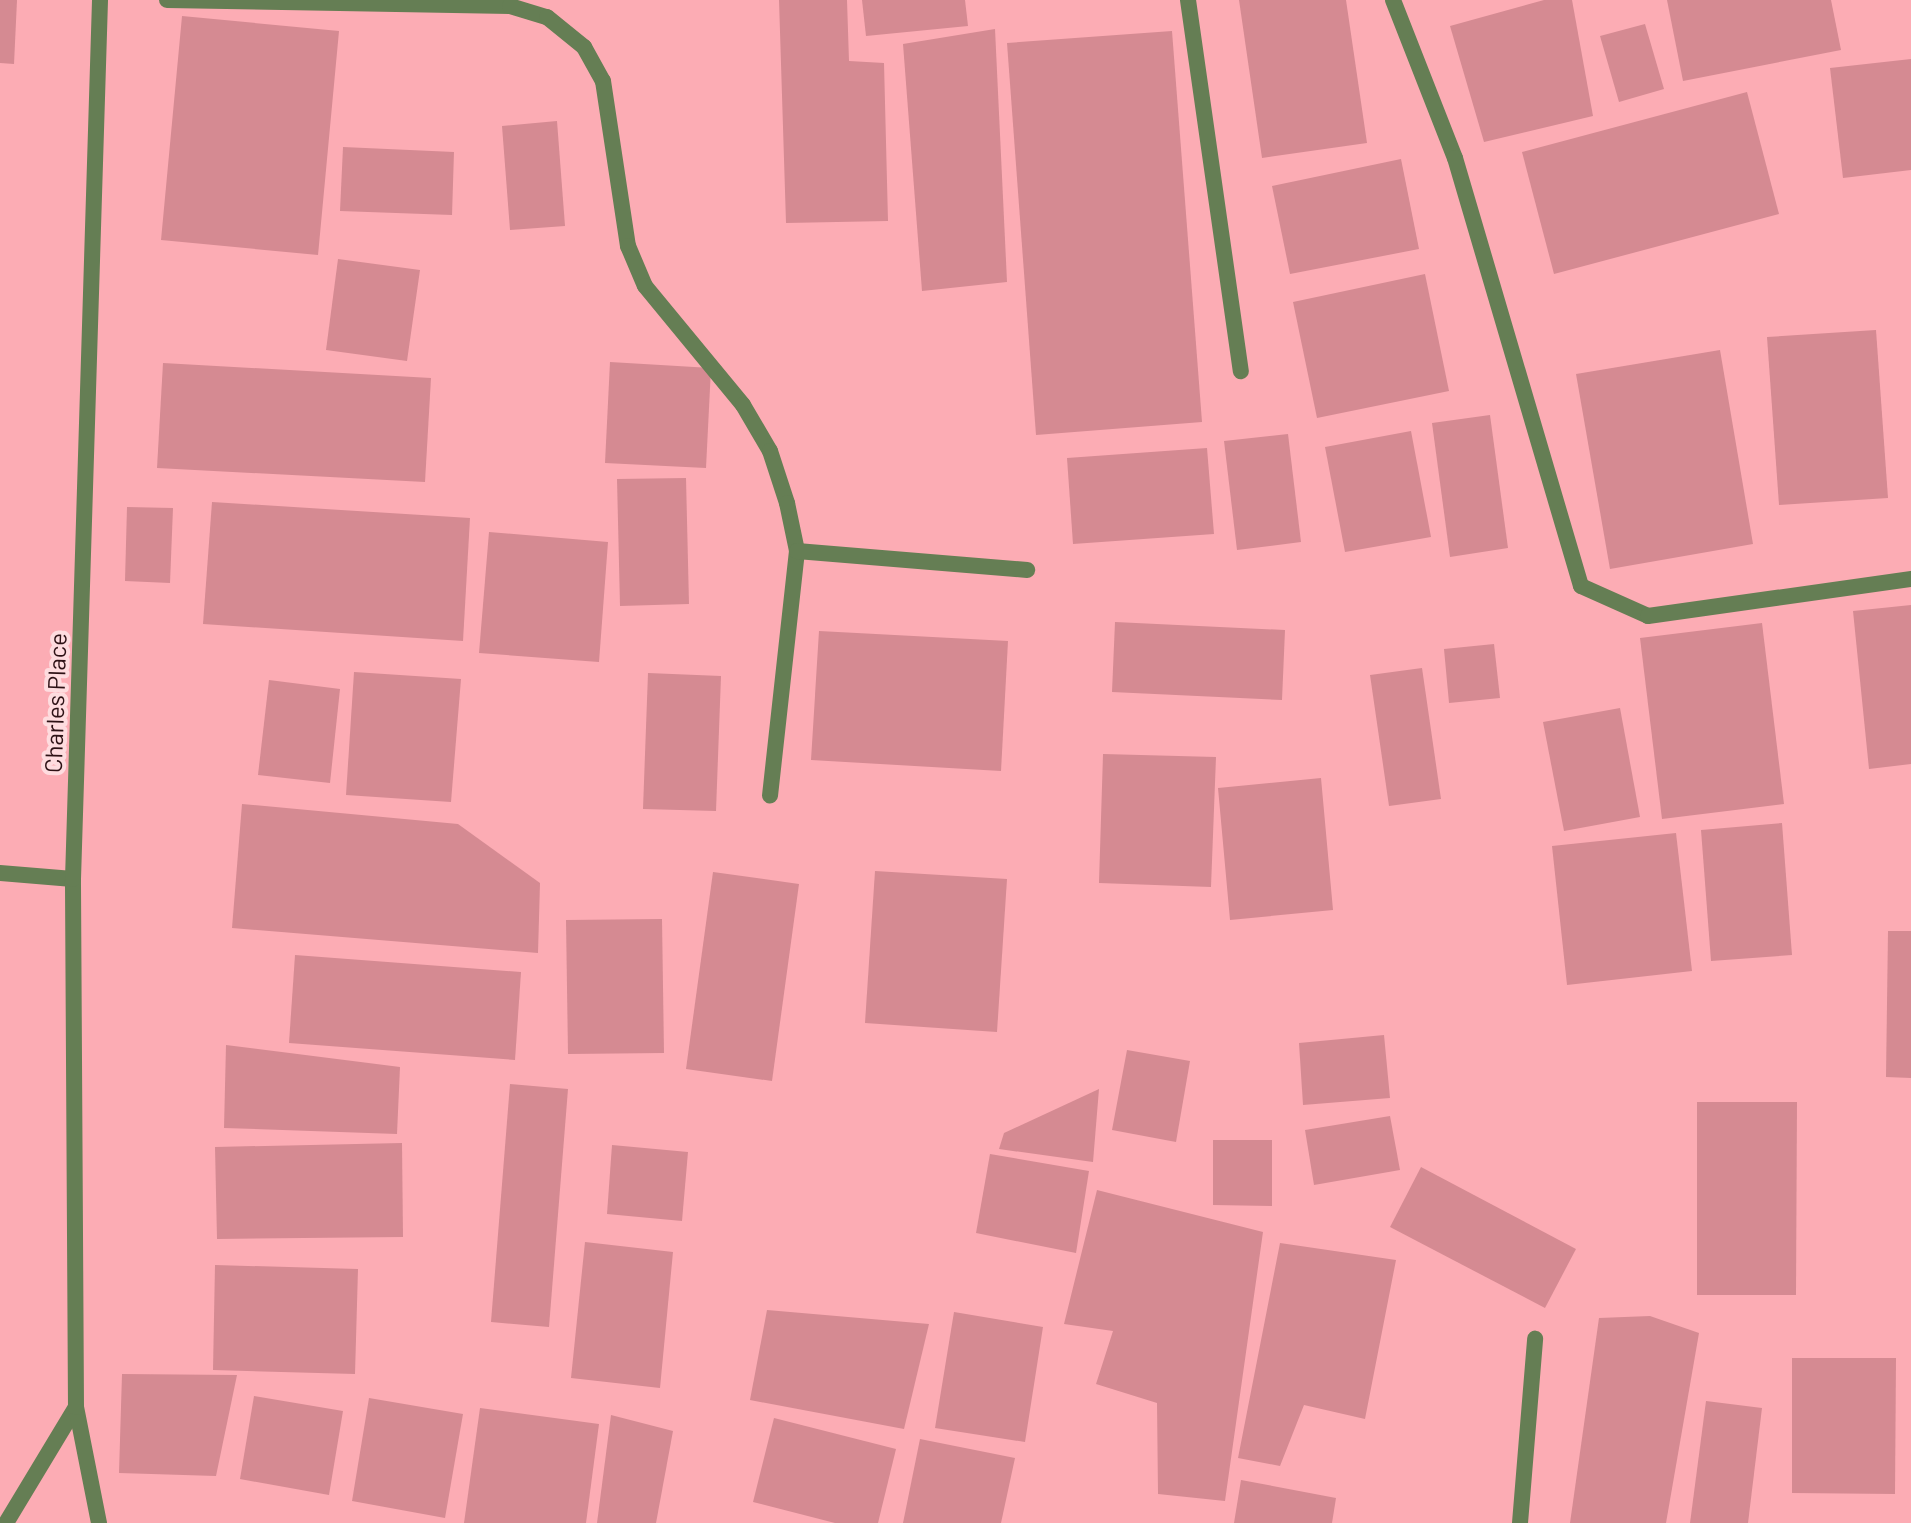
<!DOCTYPE html>
<html>
<head>
<meta charset="utf-8">
<style>
	body { margin:0 }
	#map { position:relative; width:1911px; height:1523px; overflow:hidden; background:#fcacb4; font-family:Barlow,sans-serif }
	div>[style] { position:absolute }
	.building>* { inset:0; background:#d58a92 }
	.minor>* { height:16px; margin:-8px; padding:0 8px; transform-origin:8px; border-radius:8px; background:#657e54 }
	.tertiary>* { height:16px; margin:-8px; padding:0 8px; transform-origin:8px; border-radius:8px; background:#657e54 }
	span { translate:-50% -50%; white-space:nowrap; text-align:center; line-height:1.15; -webkit-text-stroke:8px #fedcdf; paint-order:stroke }
	.street-label { font-size:24px; color:#2d1115 }
</style>
</head>
<body>
<div id="map">
	<div class="building">
		<i style="clip-path:polygon(0 0,17px 0,14px 64px,0 63px)"></i>
		<i style="clip-path:polygon(779px 0,847px 0,849px 61px,884px 63px,888px 221px,786px 223px)"></i>
		<i style="clip-path:polygon(862px 0,965px 0,968px 26px,866px 36px)"></i>
		<i style="clip-path:polygon(1239px 0,1346px 0,1367px 143px,1262px 158px)"></i>
		<i style="clip-path:polygon(1544px 0,1572px 0,1593px 116px,1484px 142px,1450px 26px)"></i>
		<i style="clip-path:polygon(1667px 0,1831px 0,1841px 50px,1683px 81px)"></i>
		<i style="clip-path:polygon(182px 16px,339px 31px,318px 255px,161px 240px)"></i>
		<i style="clip-path:polygon(1645px 24px,1664px 89px,1619px 102px,1600px 36px)"></i>
		<i style="clip-path:polygon(995px 29px,1007px 282px,922px 291px,903px 44px)"></i>
		<i style="clip-path:polygon(1172px 31px,1202px 422px,1036px 435px,1007px 43px)"></i>
		<i style="clip-path:polygon(1911px 59px,1911px 170px,1843px 178px,1830px 68px)"></i>
		<i style="clip-path:polygon(1747px 92px,1779px 214px,1554px 274px,1522px 152px)"></i>
		<i style="clip-path:polygon(557px 121px,565px 226px,510px 230px,502px 126px)"></i>
		<i style="clip-path:polygon(343px 147px,454px 152px,452px 215px,340px 211px)"></i>
		<i style="clip-path:polygon(1401px 159px,1419px 249px,1290px 274px,1272px 186px)"></i>
		<i style="clip-path:polygon(338px 259px,420px 270px,407px 361px,326px 350px)"></i>
		<i style="clip-path:polygon(1425px 274px,1449px 391px,1317px 418px,1293px 302px)"></i>
		<i style="clip-path:polygon(1876px 330px,1888px 498px,1779px 505px,1767px 337px)"></i>
		<i style="clip-path:polygon(1720px 350px,1753px 544px,1610px 569px,1576px 374px)"></i>
		<i style="clip-path:polygon(610px 362px,711px 368px,706px 468px,605px 463px)"></i>
		<i style="clip-path:polygon(163px 363px,431px 378px,425px 482px,157px 468px)"></i>
		<i style="clip-path:polygon(1490px 415px,1508px 548px,1450px 557px,1432px 423px)"></i>
		<i style="clip-path:polygon(1411px 431px,1431px 537px,1345px 552px,1325px 447px)"></i>
		<i style="clip-path:polygon(1288px 434px,1301px 542px,1237px 550px,1224px 441px)"></i>
		<i style="clip-path:polygon(1207px 448px,1214px 534px,1073px 544px,1067px 458px)"></i>
		<i style="clip-path:polygon(686px 478px,689px 604px,620px 606px,617px 479px)"></i>
		<i style="clip-path:polygon(212px 502px,470px 518px,463px 641px,203px 624px)"></i>
		<i style="clip-path:polygon(127px 507px,173px 508px,170px 583px,125px 581px)"></i>
		<i style="clip-path:polygon(489px 532px,608px 542px,599px 662px,479px 653px)"></i>
		<i style="clip-path:polygon(1911px 605px,1911px 764px,1869px 769px,1853px 611px)"></i>
		<i style="clip-path:polygon(1115px 622px,1285px 630px,1282px 700px,1112px 692px)"></i>
		<i style="clip-path:polygon(1762px 623px,1784px 804px,1662px 819px,1640px 638px)"></i>
		<i style="clip-path:polygon(819px 631px,1008px 641px,1001px 771px,811px 760px)"></i>
		<i style="clip-path:polygon(1494px 644px,1500px 698px,1449px 703px,1444px 649px)"></i>
		<i style="clip-path:polygon(1422px 668px,1441px 799px,1389px 806px,1370px 675px)"></i>
		<i style="clip-path:polygon(354px 672px,461px 679px,451px 802px,346px 795px)"></i>
		<i style="clip-path:polygon(648px 673px,721px 676px,716px 811px,643px 809px)"></i>
		<i style="clip-path:polygon(269px 680px,340px 689px,330px 783px,258px 775px)"></i>
		<i style="clip-path:polygon(1620px 708px,1640px 817px,1564px 831px,1543px 722px)"></i>
		<i style="clip-path:polygon(1103px 754px,1216px 757px,1211px 887px,1099px 883px)"></i>
		<i style="clip-path:polygon(1321px 778px,1333px 910px,1230px 920px,1218px 788px)"></i>
		<i style="clip-path:polygon(242px 804px,458px 824px,540px 883px,538px 953px,232px 928px)"></i>
		<i style="clip-path:polygon(1782px 823px,1792px 955px,1711px 961px,1701px 830px)"></i>
		<i style="clip-path:polygon(1676px 833px,1692px 971px,1567px 985px,1552px 846px)"></i>
		<i style="clip-path:polygon(875px 871px,1007px 879px,997px 1032px,865px 1023px)"></i>
		<i style="clip-path:polygon(713px 872px,799px 884px,772px 1081px,686px 1069px)"></i>
		<i style="clip-path:polygon(662px 919px,664px 1053px,568px 1054px,566px 920px)"></i>
		<i style="clip-path:polygon(1888px 931px,1911px 931px,1911px 1078px,1886px 1077px)"></i>
		<i style="clip-path:polygon(295px 955px,521px 972px,515px 1060px,289px 1043px)"></i>
		<i style="clip-path:polygon(1384px 1035px,1390px 1098px,1303px 1105px,1299px 1043px)"></i>
		<i style="clip-path:polygon(226px 1045px,400px 1067px,397px 1134px,224px 1128px)"></i>
		<i style="clip-path:polygon(1127px 1050px,1190px 1061px,1176px 1142px,1112px 1130px)"></i>
		<i style="clip-path:polygon(510px 1084px,568px 1089px,549px 1327px,491px 1322px)"></i>
		<i style="clip-path:polygon(1099px 1089px,1093px 1162px,999px 1149px,1004px 1133px)"></i>
		<i style="clip-path:polygon(1697px 1102px,1797px 1102px,1796px 1295px,1697px 1295px)"></i>
		<i style="clip-path:polygon(1390px 1116px,1400px 1170px,1314px 1185px,1305px 1130px)"></i>
		<i style="clip-path:polygon(1213px 1140px,1272px 1140px,1272px 1206px,1213px 1205px)"></i>
		<i style="clip-path:polygon(402px 1143px,403px 1237px,217px 1239px,215px 1147px)"></i>
		<i style="clip-path:polygon(612px 1145px,688px 1152px,682px 1221px,607px 1214px)"></i>
		<i style="clip-path:polygon(990px 1154px,1089px 1171px,1076px 1253px,976px 1233px)"></i>
		<i style="clip-path:polygon(1421px 1167px,1576px 1249px,1545px 1308px,1390px 1227px)"></i>
		<i style="clip-path:polygon(1097px 1190px,1263px 1232px,1225px 1501px,1158px 1494px,1157px 1403px,1096px 1384px,1113px 1331px,1064px 1324px)"></i>
		<i style="clip-path:polygon(585px 1242px,673px 1252px,660px 1388px,571px 1378px)"></i>
		<i style="clip-path:polygon(1280px 1243px,1396px 1260px,1365px 1419px,1304px 1405px,1280px 1466px,1238px 1458px)"></i>
		<i style="clip-path:polygon(215px 1265px,358px 1269px,355px 1374px,213px 1370px)"></i>
		<i style="clip-path:polygon(767px 1310px,929px 1324px,904px 1429px,750px 1400px)"></i>
		<i style="clip-path:polygon(954px 1312px,1043px 1327px,1025px 1442px,935px 1428px)"></i>
		<i style="clip-path:polygon(1650px 1316px,1699px 1333px,1666px 1523px,1570px 1523px,1599px 1318px)"></i>
		<i style="clip-path:polygon(1792px 1358px,1896px 1358px,1895px 1494px,1792px 1493px)"></i>
		<i style="clip-path:polygon(122px 1374px,237px 1375px,216px 1476px,119px 1473px)"></i>
		<i style="clip-path:polygon(254px 1396px,343px 1411px,329px 1495px,240px 1479px)"></i>
		<i style="clip-path:polygon(369px 1398px,463px 1414px,445px 1518px,352px 1501px)"></i>
		<i style="clip-path:polygon(1706px 1401px,1762px 1408px,1748px 1523px,1690px 1523px)"></i>
		<i style="clip-path:polygon(480px 1408px,599px 1424px,586px 1523px,464px 1523px)"></i>
		<i style="clip-path:polygon(611px 1415px,673px 1431px,656px 1523px,597px 1523px)"></i>
		<i style="clip-path:polygon(774px 1418px,896px 1449px,878px 1523px,835px 1523px,753px 1502px)"></i>
		<i style="clip-path:polygon(920px 1439px,1015px 1458px,1001px 1523px,903px 1523px)"></i>
		<i style="clip-path:polygon(1241px 1480px,1336px 1498px,1332px 1523px,1234px 1523px)"></i>
	</div>
	<div class="minor">
		<i style="left:167px;top:0;width:343px;rotate:1deg"></i>
		<i style="left:510px;top:6px;width:39px;rotate:17deg"></i>
		<i style="left:547px;top:17px;width:48px;rotate:39deg"></i>
		<i style="left:584px;top:47px;width:39px;rotate:61deg"></i>
		<i style="left:603px;top:81px;width:167px;rotate:81.4deg"></i>
		<i style="left:628px;top:246px;width:43px;rotate:67deg"></i>
		<i style="left:645px;top:286px;width:154px;rotate:50.5deg"></i>
		<i style="left:743px;top:405px;width:53px;rotate:59.6deg"></i>
		<i style="left:770px;top:451px;width:55px;rotate:71.9deg"></i>
		<i style="left:787px;top:503px;width:49px;rotate:78.2deg"></i>
		<i style="left:797px;top:551px;width:246px;rotate:96.3deg"></i>
		<i style="left:1188px;top:0;width:375px;rotate:81.9deg"></i>
		<i style="left:1393px;top:0;width:170px;rotate:68.6deg"></i>
		<i style="left:1455px;top:158px;width:446px;rotate:73.6deg"></i>
		<i style="left:1581px;top:586px;width:73px;rotate:24.1deg"></i>
		<i style="left:1648px;top:616px;width:266px;rotate:-8deg"></i>
		<i style="left:797px;top:551px;width:231px;rotate:4.7deg"></i>
		<i style="left:0;top:873px;width:73px;rotate:4.7deg"></i>
		<i style="left:1520px;top:1523px;width:185px;rotate:-85.3deg"></i>
	</div>
	<div class="tertiary">
		<i style="left:6px;top:1523px;width:135px;rotate:-58.9deg"></i>
		<i style="left:99px;top:1523px;width:118px;rotate:-101.2deg"></i>
		<i style="left:76px;top:1407px;width:528px;rotate:-90.33deg"></i>
		<i style="left:73px;top:879px;width:879px;rotate:-88.24deg"></i>
	</div>
	<div class="street-label">
		<span style="left:55px;top:703px;rotate:-88deg">Charles Place</span>
	</div>
</div>
</body>
</html>
